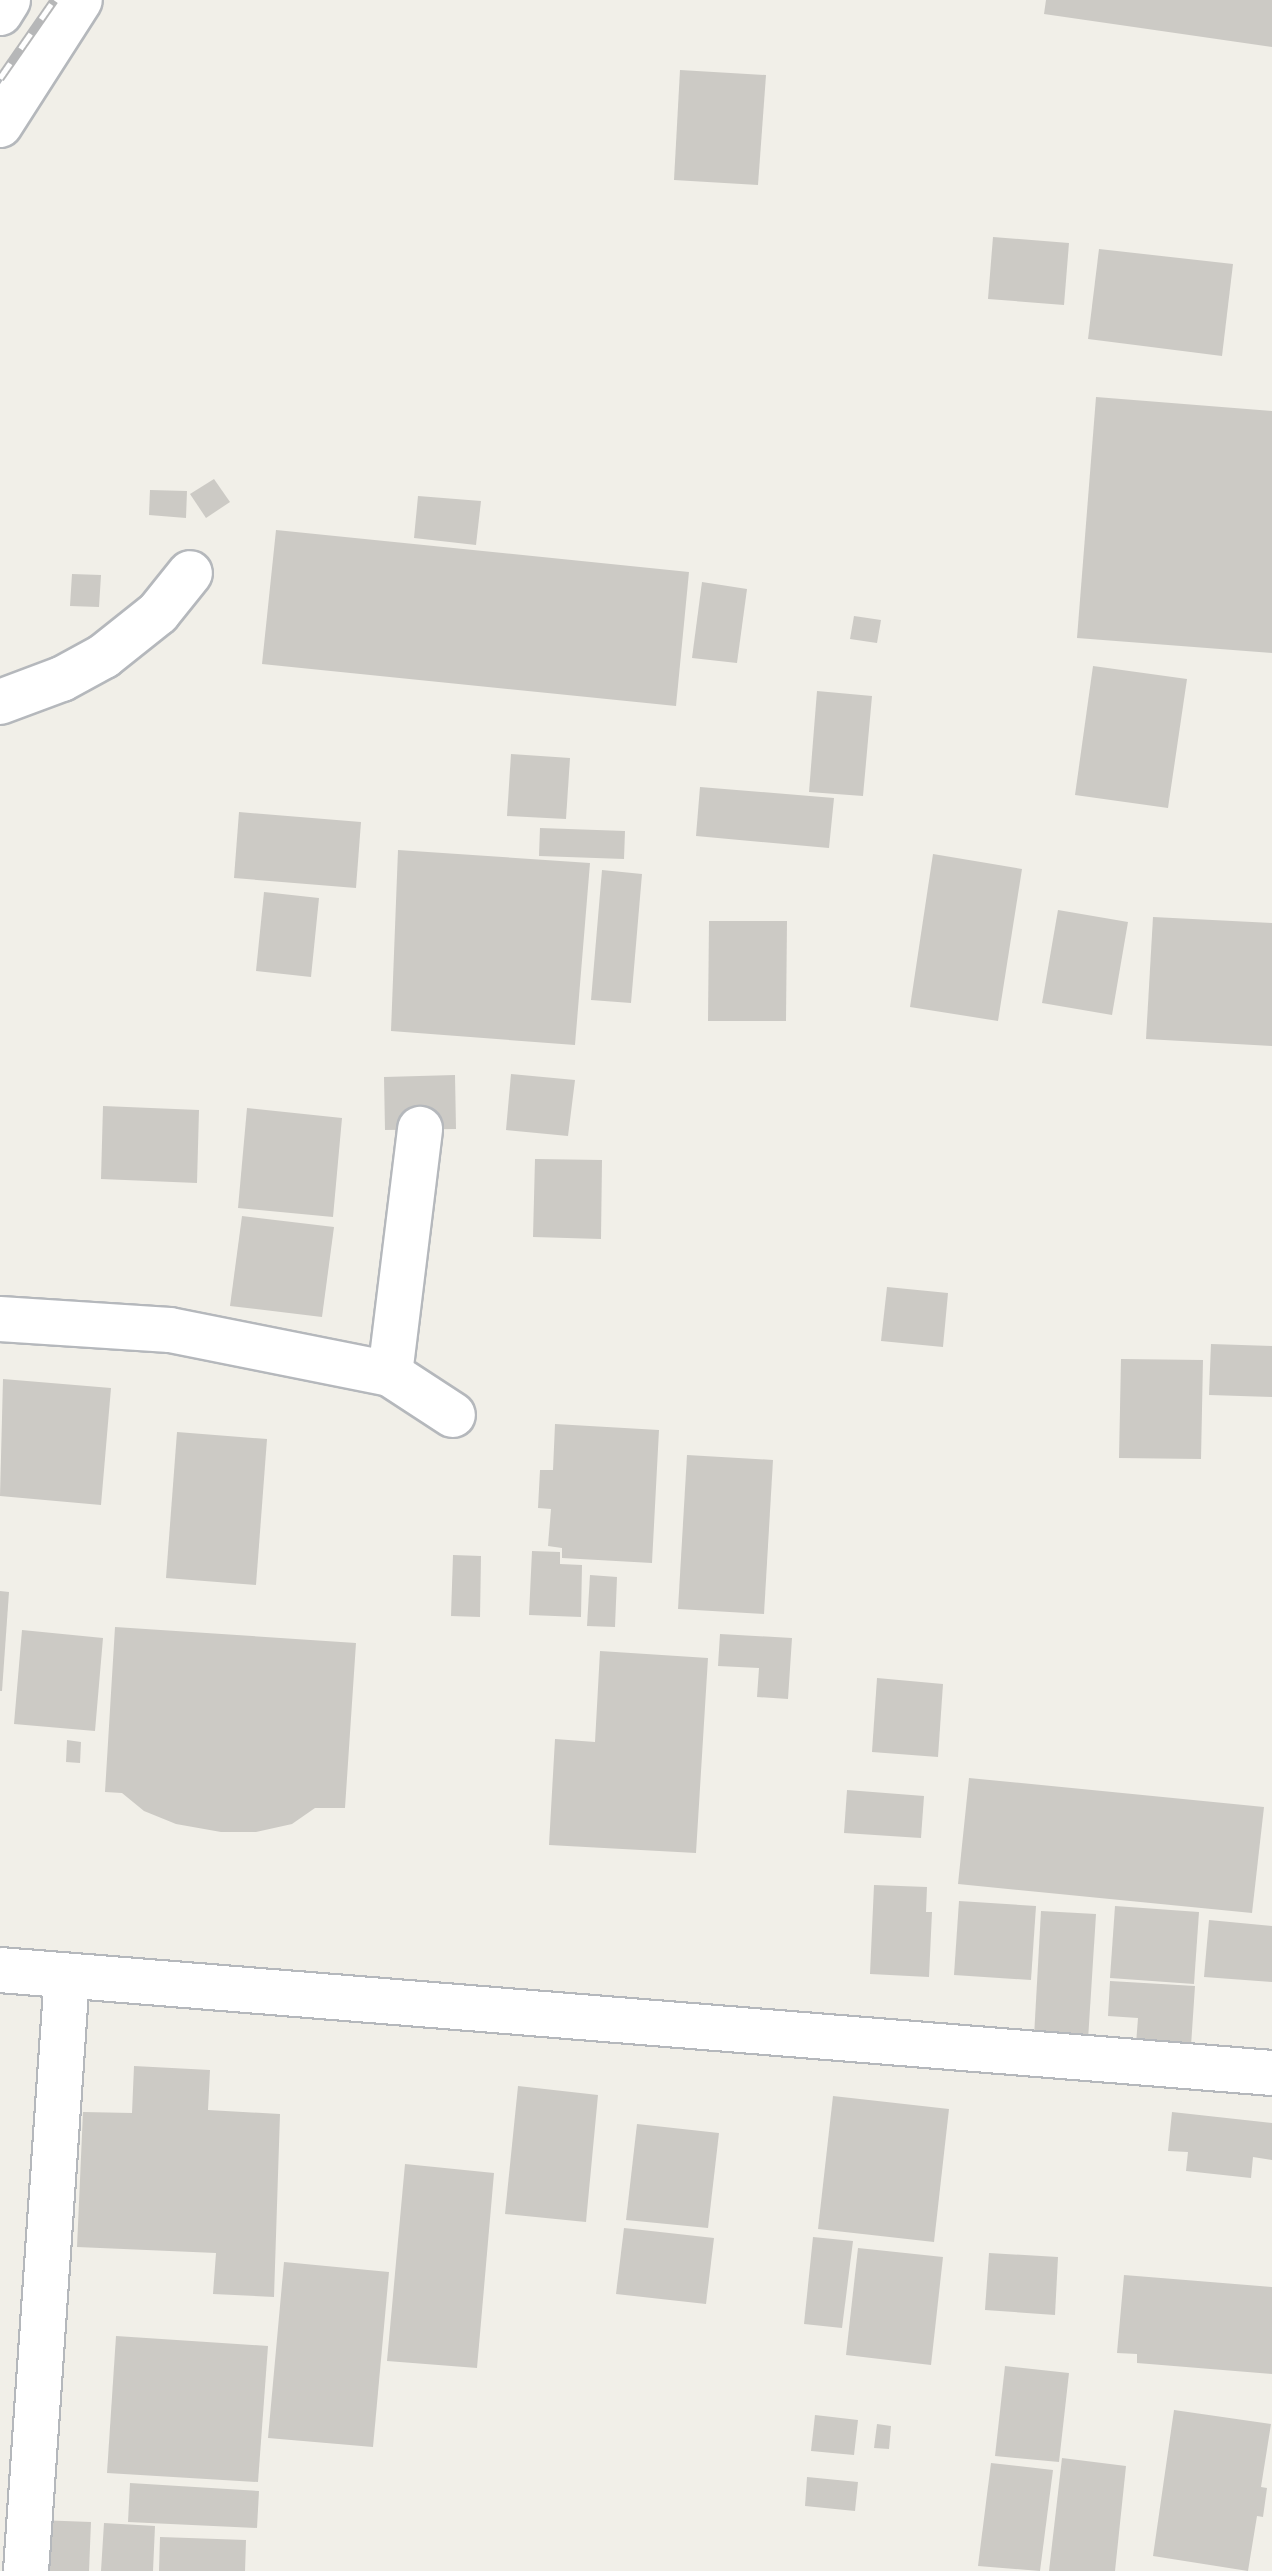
<!DOCTYPE html>
<html>
<head>
<meta charset="utf-8">
<style>
	body { margin:0 }
	#map { position:relative; width:1272px; height:2571px; overflow:hidden; background:#f1efe8; font-family:"Fira Sans Condensed",sans-serif }
	div>[style] { position:absolute }
	.building>* { inset:0; background:#cccac5 }
	.roads { filter:drop-shadow(2px 0 #b5b8bc) drop-shadow(-2px 0 #b5b8bc) drop-shadow(0 2px #b5b8bc) drop-shadow(0 -2px #b5b8bc) }
	.minor>* { height:44px; margin:-22px; padding:0 22px; transform-origin:22px; border-radius:22px; background:#fff }
	.rail>* { height:9px; margin-top:-4.5px; transform-origin:0; background:repeating-linear-gradient(90deg,#fff 0 18px,#b6b7b8 0 36px); box-sizing:border-box; border-block:2px solid #b6b7b8 }
	span { translate:-50% -50%; white-space:nowrap; text-align:center; line-height:1.15; -webkit-text-stroke:6px #fff; paint-order:stroke }
</style>
</head>
<body>
<div id="map">
	<div class="building">
		<i style="clip-path:polygon(1046px 0,1272px 0,1272px 47px,1044px 14px)"></i>
		<i style="clip-path:polygon(680px 70px,766px 75px,758px 185px,674px 180px)"></i>
		<i style="clip-path:polygon(993px 237px,1069px 243px,1064px 305px,988px 299px)"></i>
		<i style="clip-path:polygon(1099px 249px,1233px 264px,1222px 356px,1088px 339px)"></i>
		<i style="clip-path:polygon(1096px 397px,1272px 411px,1272px 653px,1077px 638px)"></i>
		<i style="clip-path:polygon(214px 479px,230px 502px,206px 518px,190px 494px)"></i>
		<i style="clip-path:polygon(150px 490px,187px 491px,186px 518px,149px 515px)"></i>
		<i style="clip-path:polygon(418px 496px,481px 501px,476px 545px,414px 538px)"></i>
		<i style="clip-path:polygon(276px 530px,689px 572px,676px 706px,262px 664px)"></i>
		<i style="clip-path:polygon(72px 574px,101px 575px,99px 607px,70px 606px)"></i>
		<i style="clip-path:polygon(702px 582px,747px 589px,737px 663px,692px 658px)"></i>
		<i style="clip-path:polygon(854px 616px,881px 620px,877px 643px,850px 639px)"></i>
		<i style="clip-path:polygon(1093px 666px,1187px 679px,1168px 808px,1075px 795px)"></i>
		<i style="clip-path:polygon(817px 691px,872px 696px,863px 796px,809px 792px)"></i>
		<i style="clip-path:polygon(511px 754px,570px 758px,566px 819px,507px 816px)"></i>
		<i style="clip-path:polygon(700px 787px,834px 798px,829px 848px,696px 836px)"></i>
		<i style="clip-path:polygon(239px 812px,361px 822px,356px 888px,234px 878px)"></i>
		<i style="clip-path:polygon(540px 828px,625px 831px,624px 859px,539px 856px)"></i>
		<i style="clip-path:polygon(398px 850px,590px 863px,575px 1045px,391px 1031px)"></i>
		<i style="clip-path:polygon(933px 854px,1022px 869px,998px 1021px,910px 1007px)"></i>
		<i style="clip-path:polygon(602px 870px,642px 874px,631px 1003px,591px 1000px)"></i>
		<i style="clip-path:polygon(264px 892px,319px 898px,311px 977px,256px 971px)"></i>
		<i style="clip-path:polygon(1058px 910px,1128px 922px,1112px 1015px,1042px 1003px)"></i>
		<i style="clip-path:polygon(1153px 917px,1272px 923px,1272px 1046px,1146px 1039px)"></i>
		<i style="clip-path:polygon(709px 921px,787px 921px,786px 1021px,708px 1021px)"></i>
		<i style="clip-path:polygon(511px 1074px,575px 1080px,568px 1136px,506px 1130px)"></i>
		<i style="clip-path:polygon(455px 1075px,456px 1129px,385px 1130px,384px 1077px)"></i>
		<i style="clip-path:polygon(103px 1106px,199px 1110px,197px 1183px,101px 1179px)"></i>
		<i style="clip-path:polygon(247px 1108px,342px 1118px,333px 1217px,238px 1208px)"></i>
		<i style="clip-path:polygon(535px 1159px,602px 1160px,601px 1239px,533px 1237px)"></i>
		<i style="clip-path:polygon(242px 1216px,334px 1227px,322px 1317px,230px 1306px)"></i>
		<i style="clip-path:polygon(887px 1287px,948px 1293px,943px 1347px,881px 1341px)"></i>
		<i style="clip-path:polygon(1211px 1344px,1272px 1346px,1272px 1397px,1209px 1395px)"></i>
		<i style="clip-path:polygon(1121px 1359px,1203px 1360px,1201px 1459px,1119px 1458px)"></i>
		<i style="clip-path:polygon(3px 1379px,111px 1388px,101px 1505px,0 1496px)"></i>
		<i style="clip-path:polygon(555px 1424px,659px 1430px,652px 1563px,562px 1558px,562px 1548px,548px 1546px,551px 1509px,538px 1508px,540px 1470px,553px 1470px)"></i>
		<i style="clip-path:polygon(177px 1432px,267px 1439px,256px 1585px,166px 1578px)"></i>
		<i style="clip-path:polygon(687px 1455px,773px 1460px,764px 1614px,678px 1609px)"></i>
		<i style="clip-path:polygon(532px 1551px,560px 1552px,560px 1564px,582px 1565px,581px 1617px,529px 1615px)"></i>
		<i style="clip-path:polygon(453px 1555px,481px 1556px,480px 1617px,451px 1616px)"></i>
		<i style="clip-path:polygon(590px 1575px,617px 1577px,615px 1627px,587px 1626px)"></i>
		<i style="clip-path:polygon(0 1591px,9px 1592px,2px 1691px,0 1691px)"></i>
		<i style="clip-path:polygon(115px 1627px,356px 1643px,345px 1808px,315px 1808px,292px 1824px,256px 1832px,221px 1832px,176px 1824px,144px 1811px,122px 1793px,105px 1792px)"></i>
		<i style="clip-path:polygon(22px 1630px,103px 1638px,95px 1731px,14px 1724px)"></i>
		<i style="clip-path:polygon(720px 1634px,792px 1638px,788px 1699px,757px 1697px,759px 1668px,718px 1666px)"></i>
		<i style="clip-path:polygon(600px 1651px,708px 1658px,696px 1853px,549px 1845px,555px 1739px,595px 1742px)"></i>
		<i style="clip-path:polygon(877px 1678px,943px 1684px,938px 1757px,872px 1752px)"></i>
		<i style="clip-path:polygon(67px 1740px,81px 1742px,80px 1763px,66px 1762px)"></i>
		<i style="clip-path:polygon(969px 1778px,1264px 1807px,1252px 1913px,958px 1884px)"></i>
		<i style="clip-path:polygon(847px 1790px,924px 1796px,921px 1838px,844px 1833px)"></i>
		<i style="clip-path:polygon(874px 1885px,927px 1887px,926px 1912px,932px 1912px,929px 1977px,870px 1974px)"></i>
		<i style="clip-path:polygon(959px 1901px,1036px 1906px,1031px 1980px,954px 1975px)"></i>
		<i style="clip-path:polygon(1115px 1906px,1199px 1912px,1194px 1984px,1110px 1978px)"></i>
		<i style="clip-path:polygon(1041px 1911px,1096px 1914px,1088px 2040px,1034px 2037px)"></i>
		<i style="clip-path:polygon(1209px 1920px,1272px 1926px,1272px 1982px,1204px 1977px)"></i>
		<i style="clip-path:polygon(1110px 1981px,1195px 1986px,1191px 2046px,1136px 2044px,1138px 2018px,1108px 2016px)"></i>
		<i style="clip-path:polygon(134px 2066px,210px 2070px,208px 2110px,280px 2114px,274px 2297px,213px 2294px,216px 2253px,77px 2247px,83px 2112px,132px 2113px)"></i>
		<i style="clip-path:polygon(518px 2086px,598px 2095px,586px 2222px,505px 2214px)"></i>
		<i style="clip-path:polygon(833px 2096px,949px 2109px,934px 2242px,818px 2229px)"></i>
		<i style="clip-path:polygon(1172px 2112px,1272px 2123px,1272px 2160px,1253px 2157px,1251px 2178px,1186px 2171px,1188px 2152px,1168px 2151px)"></i>
		<i style="clip-path:polygon(637px 2124px,719px 2133px,708px 2228px,626px 2220px)"></i>
		<i style="clip-path:polygon(405px 2164px,494px 2173px,477px 2368px,387px 2361px)"></i>
		<i style="clip-path:polygon(624px 2228px,714px 2238px,706px 2304px,616px 2294px)"></i>
		<i style="clip-path:polygon(813px 2237px,853px 2241px,842px 2328px,804px 2324px)"></i>
		<i style="clip-path:polygon(858px 2248px,943px 2257px,931px 2365px,846px 2355px)"></i>
		<i style="clip-path:polygon(989px 2253px,1058px 2257px,1055px 2315px,985px 2310px)"></i>
		<i style="clip-path:polygon(284px 2262px,389px 2272px,373px 2447px,268px 2438px)"></i>
		<i style="clip-path:polygon(1124px 2275px,1272px 2287px,1272px 2374px,1137px 2363px,1137px 2354px,1117px 2353px)"></i>
		<i style="clip-path:polygon(116px 2336px,268px 2346px,258px 2482px,107px 2473px)"></i>
		<i style="clip-path:polygon(1005px 2366px,1069px 2373px,1059px 2462px,995px 2456px)"></i>
		<i style="clip-path:polygon(1174px 2410px,1271px 2424px,1261px 2487px,1267px 2488px,1263px 2517px,1257px 2516px,1248px 2571px,1153px 2556px)"></i>
		<i style="clip-path:polygon(815px 2415px,858px 2420px,854px 2455px,811px 2451px)"></i>
		<i style="clip-path:polygon(877px 2424px,891px 2426px,889px 2449px,874px 2448px)"></i>
		<i style="clip-path:polygon(1062px 2458px,1126px 2466px,1115px 2571px,1049px 2571px)"></i>
		<i style="clip-path:polygon(991px 2463px,1053px 2470px,1040px 2571px,978px 2566px)"></i>
		<i style="clip-path:polygon(807px 2477px,858px 2482px,855px 2511px,805px 2506px)"></i>
		<i style="clip-path:polygon(130px 2483px,259px 2491px,257px 2528px,128px 2522px)"></i>
		<i style="clip-path:polygon(37px 2520px,91px 2522px,89px 2571px,35px 2571px)"></i>
		<i style="clip-path:polygon(104px 2523px,155px 2526px,153px 2571px,101px 2571px)"></i>
		<i style="clip-path:polygon(160px 2537px,246px 2540px,245px 2571px,159px 2571px)"></i>
	</div>
	<div class="roads">
		<div class="minor">
			<i style="left:0;top:13px;width:15px;rotate:-58deg"></i>
			<i style="left:0;top:125px;width:148px;rotate:-57.4deg"></i>
			<i style="left:0;top:702px;width:66px;rotate:-20.4deg"></i>
			<i style="left:62px;top:679px;width:48px;rotate:-28.7deg"></i>
			<i style="left:104px;top:656px;width:69px;rotate:-38.5deg"></i>
			<i style="left:158px;top:613px;width:51px;rotate:-51.3deg"></i>
			<i style="left:0;top:1319px;width:170px;rotate:3.7deg"></i>
			<i style="left:170px;top:1330px;width:224px;rotate:11.3deg"></i>
			<i style="left:390px;top:1374px;width:75px;rotate:33.1deg"></i>
			<i style="left:390px;top:1374px;width:247px;rotate:-83deg"></i>
			<i style="left:0;top:1970px;width:1276px;rotate:4.63deg"></i>
			<i style="left:26px;top:2571px;width:597px;rotate:-86.06deg"></i>
		</div>
	</div>
	<div class="rail">
		<i style="left:0;top:78px;width:95px;rotate:-55.3deg"></i>
	</div>
</div>
</body>
</html>
